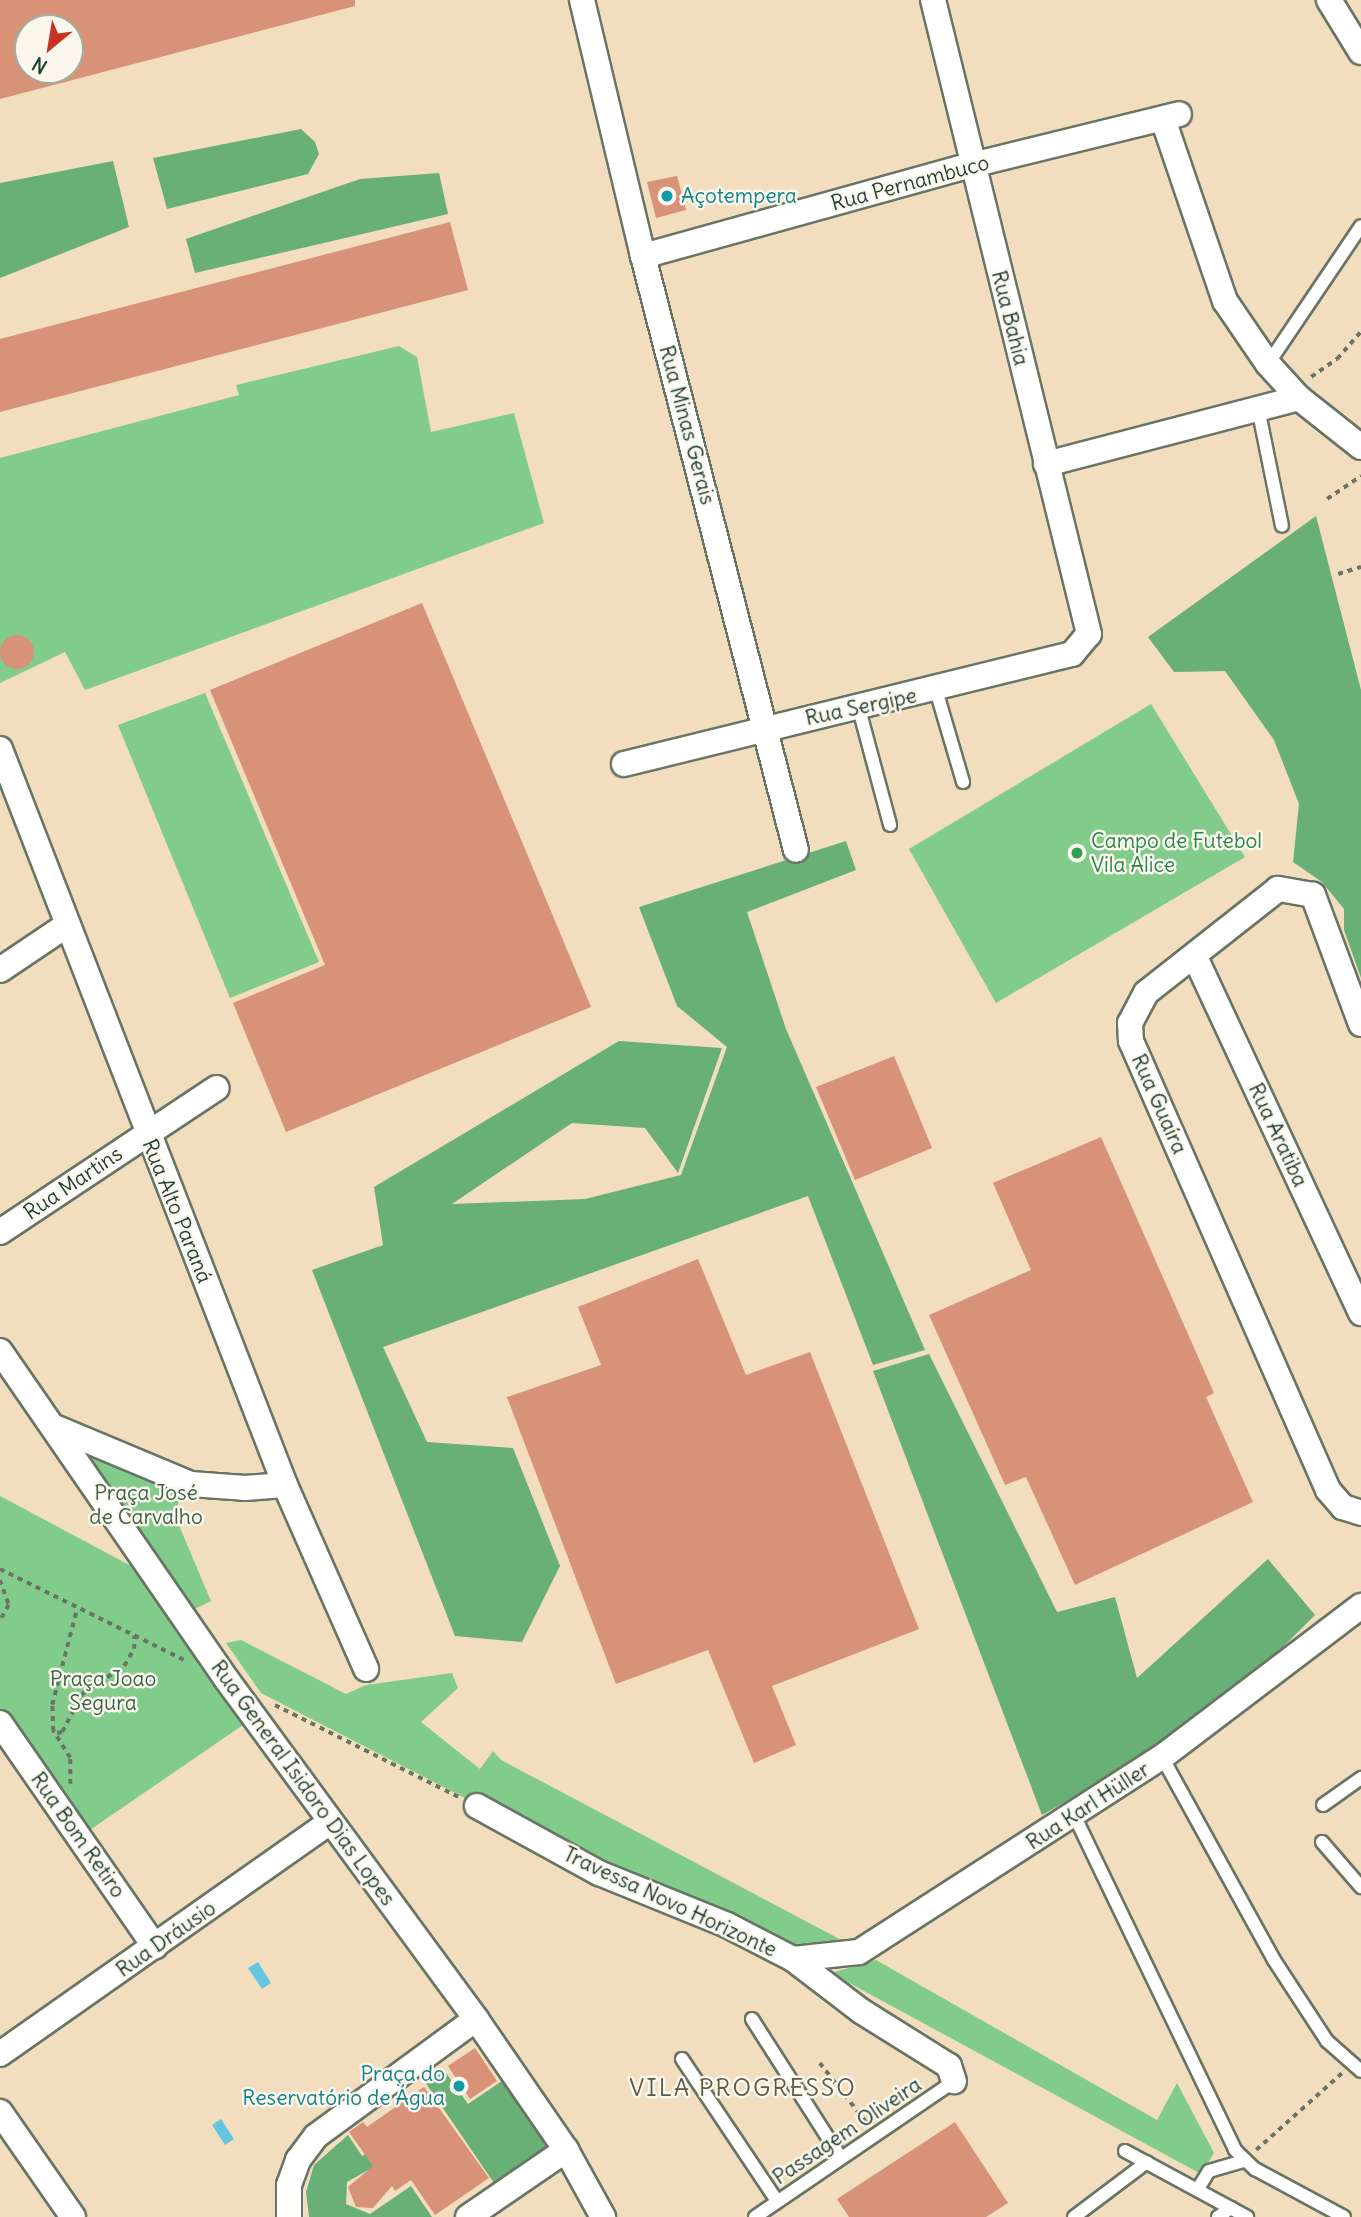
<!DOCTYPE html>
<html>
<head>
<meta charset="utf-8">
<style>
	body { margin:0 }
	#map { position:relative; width:1361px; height:2217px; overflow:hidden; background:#f2ddbe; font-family:Delius,sans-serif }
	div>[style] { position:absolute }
	.green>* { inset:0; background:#81cc8a }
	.forest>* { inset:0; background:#68b076 }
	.water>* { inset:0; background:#65c6e3 }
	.building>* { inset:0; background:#d79277 }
	.round { border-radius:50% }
	.path>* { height:3.5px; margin-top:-1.75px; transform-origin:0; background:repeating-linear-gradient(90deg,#697564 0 5px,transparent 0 10px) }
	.roads { filter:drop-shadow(2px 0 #697564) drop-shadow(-2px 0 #697564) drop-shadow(0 2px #697564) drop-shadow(0 -2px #697564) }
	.service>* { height:12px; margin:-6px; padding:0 6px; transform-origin:6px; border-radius:6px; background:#fff }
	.minor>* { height:24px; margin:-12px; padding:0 12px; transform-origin:12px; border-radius:12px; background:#fff }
	.dots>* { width:19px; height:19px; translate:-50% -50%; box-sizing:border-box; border:4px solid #fbf7ec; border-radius:50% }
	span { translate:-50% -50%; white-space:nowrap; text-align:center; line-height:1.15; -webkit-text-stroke:5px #fbf7ec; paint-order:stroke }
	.street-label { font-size:21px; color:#1f3d34 }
	.culture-label { font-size:21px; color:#0d838f }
	.left { translate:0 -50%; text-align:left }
	.right { translate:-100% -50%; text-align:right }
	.leisure-label { font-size:21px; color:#27864d }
	.park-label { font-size:21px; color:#38614a }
	.quarter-label { font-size:24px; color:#5f5b4b; letter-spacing:2px }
	.north { position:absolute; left:14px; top:14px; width:70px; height:70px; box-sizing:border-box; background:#fbf7ec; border:2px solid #a3ada2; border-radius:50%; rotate:210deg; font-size:19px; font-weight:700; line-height:28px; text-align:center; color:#1f3d34 }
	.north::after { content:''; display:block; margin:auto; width:24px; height:32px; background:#c8321e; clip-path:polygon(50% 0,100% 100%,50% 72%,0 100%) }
</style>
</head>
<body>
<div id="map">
	<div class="green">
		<i style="clip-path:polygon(399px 346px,417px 357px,431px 432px,514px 413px,544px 523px,85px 690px,65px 652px,0 683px,0 458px,239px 395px,236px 385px)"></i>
		<i style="clip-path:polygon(205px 693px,319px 962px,230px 998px,118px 725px)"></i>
		<i style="clip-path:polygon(1151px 704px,1245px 857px,996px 1003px,909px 849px)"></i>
		<i style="clip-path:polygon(67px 1441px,181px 1493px,175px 1516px,211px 1601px,184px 1614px)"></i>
		<i style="clip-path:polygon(0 1496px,135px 1568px,243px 1725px,84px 1834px,0 1713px)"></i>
		<i style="clip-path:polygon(241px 1640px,346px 1694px,366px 1685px,452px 1673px,458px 1688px,421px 1722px,480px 1769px,493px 1751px,501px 1760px,847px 1943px,794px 1953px,599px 1867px,261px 1693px,226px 1643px)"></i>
		<i style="clip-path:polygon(876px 1960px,1157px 2120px,1177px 2083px,1214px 2153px,1201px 2174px,831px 1973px)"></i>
	</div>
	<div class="forest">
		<i style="clip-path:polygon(301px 129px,315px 142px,319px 154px,308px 174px,167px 209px,153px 158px)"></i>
		<i style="clip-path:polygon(113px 161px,129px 227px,0 278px,0 183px)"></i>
		<i style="clip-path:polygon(439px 173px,448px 214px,195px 273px,186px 239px,360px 179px)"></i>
		<i style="clip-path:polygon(1316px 516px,1361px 690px,1361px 978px,1344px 930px,1344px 909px,1322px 882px,1293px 862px,1299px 804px,1274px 740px,1225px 671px,1174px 672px,1148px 637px)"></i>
		<i style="clip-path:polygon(846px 841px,856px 870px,747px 912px,786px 1029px,925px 1350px,873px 1365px,808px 1196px,383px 1347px,427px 1442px,513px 1448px,560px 1566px,522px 1642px,455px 1636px,312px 1270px,383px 1245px,374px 1187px,619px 1041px,722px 1048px,678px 1173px,645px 1128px,572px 1123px,452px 1204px,585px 1199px,681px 1175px,727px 1047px,677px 1006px,639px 907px)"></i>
		<i style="clip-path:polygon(929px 1354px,1057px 1612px,1115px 1597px,1137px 1678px,1268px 1559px,1315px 1615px,1254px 1676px,1157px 1750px,1042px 1815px,873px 1371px)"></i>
		<i style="clip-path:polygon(444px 2070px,468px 2104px,502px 2081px,547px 2147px,494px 2183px,425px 2082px)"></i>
		<i style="clip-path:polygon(348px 2135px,362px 2156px,382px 2145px,377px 2165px,347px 2182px,346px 2204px,370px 2214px,411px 2186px,432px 2217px,309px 2217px,306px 2192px,314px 2165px)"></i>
	</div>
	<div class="water">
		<i style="clip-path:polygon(258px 1962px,271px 1983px,262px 1989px,248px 1968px)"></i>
		<i style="clip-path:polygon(221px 2119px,234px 2139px,225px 2145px,212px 2125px)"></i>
	</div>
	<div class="building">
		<i style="clip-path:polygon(evenodd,0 0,355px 0,355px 6px,0 99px,0 0,28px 28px,70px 28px,70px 70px,28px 70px,28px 28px)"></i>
		<i style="clip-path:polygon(677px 176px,686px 210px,656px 218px,647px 182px)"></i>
		<i style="clip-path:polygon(450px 222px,468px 290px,0 412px,0 339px)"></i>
		<i style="clip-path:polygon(422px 603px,591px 1007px,286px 1132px,233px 1003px,325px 965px,210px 690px)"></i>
		<i class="round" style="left:0;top:635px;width:34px;height:34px"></i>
		<i style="clip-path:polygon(894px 1056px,932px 1148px,855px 1180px,816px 1087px)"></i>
		<i style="clip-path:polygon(1101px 1137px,1214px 1393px,1206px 1397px,1253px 1502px,1075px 1585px,1026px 1477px,1005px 1485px,929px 1315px,1031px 1270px,993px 1183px)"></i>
		<i style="clip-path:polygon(698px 1259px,746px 1375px,810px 1352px,919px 1629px,772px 1686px,796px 1745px,754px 1763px,708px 1650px,616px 1684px,507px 1397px,601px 1365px,578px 1307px)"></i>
		<i style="clip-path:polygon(475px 2048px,497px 2081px,470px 2099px,448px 2066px)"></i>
		<i style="clip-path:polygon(424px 2087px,489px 2178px,435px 2215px,411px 2180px,395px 2191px,392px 2186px,373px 2208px,356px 2207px,348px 2187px,373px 2166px,349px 2132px,363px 2122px,367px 2127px)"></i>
		<i style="clip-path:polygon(955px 2122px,1008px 2203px,986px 2217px,849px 2217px,837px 2199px)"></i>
	</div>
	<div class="path">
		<i style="left:1311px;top:377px;width:32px;rotate:-35deg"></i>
		<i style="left:1337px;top:359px;width:37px;rotate:-49deg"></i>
		<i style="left:1327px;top:499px;width:41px;rotate:-34.1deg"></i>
		<i style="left:1338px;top:574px;width:24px;rotate:-17deg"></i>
		<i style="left:0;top:1569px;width:208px;rotate:26.3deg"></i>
		<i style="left:0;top:1580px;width:27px;rotate:70deg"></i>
		<i style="left:9px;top:1605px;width:18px;rotate:119deg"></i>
		<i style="left:275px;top:1705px;width:206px;rotate:26.6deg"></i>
		<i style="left:57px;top:1733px;width:5px;rotate:-11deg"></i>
		<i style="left:62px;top:1732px;width:43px;rotate:-62.2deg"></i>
		<i style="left:82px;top:1694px;width:50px;rotate:-33.7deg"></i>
		<i style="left:124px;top:1666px;width:20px;rotate:-60deg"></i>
		<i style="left:134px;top:1649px;width:13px;rotate:-90deg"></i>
		<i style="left:70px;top:1784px;width:26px;rotate:-90deg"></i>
		<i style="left:70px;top:1758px;width:32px;rotate:-122deg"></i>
		<i style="left:53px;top:1731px;width:26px;rotate:-92deg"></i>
		<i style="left:52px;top:1705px;width:100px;rotate:-75.5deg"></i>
		<i style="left:820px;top:2063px;width:75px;rotate:52.1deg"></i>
		<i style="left:1256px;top:2150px;width:115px;rotate:-41.8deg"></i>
	</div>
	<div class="roads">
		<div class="service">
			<i style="left:1268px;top:364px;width:166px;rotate:-56deg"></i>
			<i style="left:1258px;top:408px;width:120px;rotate:78.5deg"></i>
			<i style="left:936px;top:690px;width:96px;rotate:73.6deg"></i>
			<i style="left:859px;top:709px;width:120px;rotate:75deg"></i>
			<i style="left:1162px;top:1757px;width:232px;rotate:61.1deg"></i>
			<i style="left:1274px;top:1960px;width:97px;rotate:56.8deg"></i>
			<i style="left:1327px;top:2041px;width:45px;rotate:41.4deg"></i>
			<i style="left:1323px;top:1805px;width:47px;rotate:-35.4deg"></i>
			<i style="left:1075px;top:1817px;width:369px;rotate:64.3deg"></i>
			<i style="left:1235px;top:2150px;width:28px;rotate:44deg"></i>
			<i style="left:1255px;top:2169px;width:101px;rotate:28.3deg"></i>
			<i style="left:1322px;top:1842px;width:60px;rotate:49.1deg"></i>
			<i style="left:752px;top:2019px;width:165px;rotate:57.4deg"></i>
			<i style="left:682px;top:2059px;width:171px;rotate:56.2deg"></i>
			<i style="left:1125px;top:2151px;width:139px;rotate:28.4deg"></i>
			<i style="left:1198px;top:2189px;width:21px;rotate:-59deg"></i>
			<i style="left:1209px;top:2171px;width:36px;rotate:-16deg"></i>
			<i style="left:755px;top:2217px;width:245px;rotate:-34.3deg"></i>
			<i style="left:1074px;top:2217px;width:91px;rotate:-37deg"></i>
			<i style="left:1218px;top:2217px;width:16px;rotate:-35deg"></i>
		</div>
		<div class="minor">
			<i style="left:582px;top:0;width:263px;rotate:76.6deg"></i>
			<i style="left:643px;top:256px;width:613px;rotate:75.56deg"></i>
			<i style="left:1329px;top:0;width:61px;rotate:58.4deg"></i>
			<i style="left:1163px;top:119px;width:192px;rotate:71.2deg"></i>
			<i style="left:1225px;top:301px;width:76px;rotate:55.7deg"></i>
			<i style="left:1268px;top:364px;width:46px;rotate:47.6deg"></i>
			<i style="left:1299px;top:398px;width:79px;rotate:38.3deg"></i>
			<i style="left:643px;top:256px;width:341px;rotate:-15.5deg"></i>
			<i style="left:972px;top:165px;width:213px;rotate:-13.8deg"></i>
			<i style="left:1046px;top:464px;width:261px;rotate:-14.6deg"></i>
			<i style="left:0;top:749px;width:789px;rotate:68.83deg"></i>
			<i style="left:285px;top:1485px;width:201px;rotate:66.2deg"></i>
			<i style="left:624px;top:764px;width:461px;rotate:-13.8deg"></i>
			<i style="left:1072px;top:654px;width:26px;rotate:-50deg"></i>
			<i style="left:1089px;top:634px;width:653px;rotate:-103.82deg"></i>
			<i style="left:1195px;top:957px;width:393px;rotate:65deg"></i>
			<i style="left:0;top:970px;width:81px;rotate:-33.9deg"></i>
			<i style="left:1361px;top:1024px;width:138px;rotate:-110.4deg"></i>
			<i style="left:1313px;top:895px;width:36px;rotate:-170deg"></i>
			<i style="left:1278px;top:889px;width:168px;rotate:141.8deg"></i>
			<i style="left:1146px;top:993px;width:34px;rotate:118deg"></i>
			<i style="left:1130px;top:1023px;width:18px;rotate:87deg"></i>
			<i style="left:1131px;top:1041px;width:490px;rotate:66.3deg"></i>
			<i style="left:1328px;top:1490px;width:23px;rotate:49deg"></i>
			<i style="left:1343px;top:1507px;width:19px;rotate:18deg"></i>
			<i style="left:0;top:1232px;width:260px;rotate:-33.6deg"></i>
			<i style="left:0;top:1351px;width:400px;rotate:55.4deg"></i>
			<i style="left:227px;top:1680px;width:421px;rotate:53.7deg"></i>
			<i style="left:476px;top:2019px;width:159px;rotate:55.5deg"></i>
			<i style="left:566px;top:2150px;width:77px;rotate:61.1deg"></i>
			<i style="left:57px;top:1428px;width:145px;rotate:22.7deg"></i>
			<i style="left:191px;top:1484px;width:54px;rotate:4.2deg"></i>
			<i style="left:245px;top:1488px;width:40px;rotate:-4.3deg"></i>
			<i style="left:0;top:1723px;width:272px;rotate:55.3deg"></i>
			<i style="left:477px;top:1806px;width:139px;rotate:28.8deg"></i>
			<i style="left:599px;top:1873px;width:138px;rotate:22.1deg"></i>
			<i style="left:727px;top:1925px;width:74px;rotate:27.3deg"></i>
			<i style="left:793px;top:1959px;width:86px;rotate:37.4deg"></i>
			<i style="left:861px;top:2011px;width:104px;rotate:32deg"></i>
			<i style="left:949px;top:2066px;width:16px;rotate:72deg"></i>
			<i style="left:793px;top:1959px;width:66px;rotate:-6.1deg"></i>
			<i style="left:859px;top:1952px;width:360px;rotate:-32.8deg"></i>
			<i style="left:1162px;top:1757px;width:250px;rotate:-37.2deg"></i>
			<i style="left:0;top:2054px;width:403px;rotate:-35.1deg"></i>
			<i style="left:0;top:2112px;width:128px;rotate:55.2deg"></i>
			<i style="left:289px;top:2217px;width:32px;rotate:-90deg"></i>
			<i style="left:289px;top:2185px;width:27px;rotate:-70deg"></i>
			<i style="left:298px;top:2160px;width:30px;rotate:-53deg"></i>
			<i style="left:316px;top:2136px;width:198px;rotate:-36.2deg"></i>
			<i style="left:468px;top:2217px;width:119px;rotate:-34.4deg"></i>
		</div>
	</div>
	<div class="dots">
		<i style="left:667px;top:196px;background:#0f9aa8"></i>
		<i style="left:1077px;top:853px;background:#2e9e5b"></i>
		<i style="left:459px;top:2086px;background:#0f9aa8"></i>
	</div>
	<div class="street-label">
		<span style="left:910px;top:183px;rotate:-15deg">Rua Pernambuco</span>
		<span style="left:1010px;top:318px;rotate:76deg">Rua Bahia</span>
		<span style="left:687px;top:425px;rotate:75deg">Rua Minas Gerais</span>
		<span style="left:861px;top:707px;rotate:-12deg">Rua Sergipe</span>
		<span style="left:1159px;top:1104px;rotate:66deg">Rua Guaíra</span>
		<span style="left:1278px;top:1135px;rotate:65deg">Rua Aratiba</span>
		<span style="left:73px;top:1183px;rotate:-34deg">Rua Martins</span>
		<span style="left:177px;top:1211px;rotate:68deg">Rua Alto Paraná</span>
		<span style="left:303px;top:1783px;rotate:54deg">Rua General Isidoro Dias Lopes</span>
		<span style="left:1088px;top:1806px;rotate:-33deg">Rua Karl Hüller</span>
		<span style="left:78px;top:1835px;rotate:55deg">Rua Bom Retiro</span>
		<span style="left:670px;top:1902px;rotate:25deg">Travessa Novo Horizonte</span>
		<span style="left:166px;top:1939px;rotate:-35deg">Rua Dráusio</span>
		<span style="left:847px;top:2131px;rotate:-34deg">Passagem Oliveira</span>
	</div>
	<div class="culture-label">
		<span class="left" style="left:681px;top:196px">Açotempera</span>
		<span class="right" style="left:445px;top:2086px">Praça do<br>Reservatório de Água</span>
	</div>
	<div class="leisure-label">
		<span class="left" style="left:1091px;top:853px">Campo de Futebol<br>Vila Alice</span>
	</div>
	<div class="park-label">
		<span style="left:146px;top:1505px">Praça José<br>de Carvalho</span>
		<span style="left:103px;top:1691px">Praça Joao<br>Segura</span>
	</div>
	<div class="quarter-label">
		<span style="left:743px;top:2088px">VILA PROGRESSO</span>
	</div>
	<div class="north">N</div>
</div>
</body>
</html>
